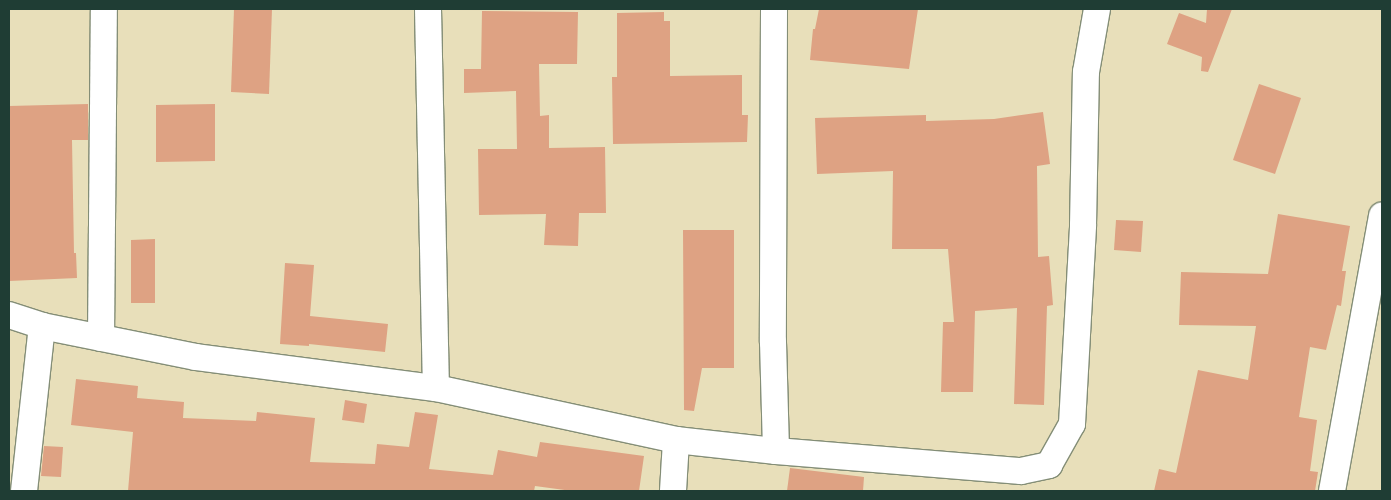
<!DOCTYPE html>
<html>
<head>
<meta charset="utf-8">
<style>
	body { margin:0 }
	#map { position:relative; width:1391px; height:500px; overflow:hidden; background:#e8dfba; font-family:"Patrick Hand",sans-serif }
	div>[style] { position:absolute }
	.building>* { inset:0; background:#dea283 }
	.roads { filter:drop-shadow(1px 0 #848e77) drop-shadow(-1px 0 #848e77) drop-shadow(0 1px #848e77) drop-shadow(0 -1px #848e77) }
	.street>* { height:26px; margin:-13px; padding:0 13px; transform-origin:13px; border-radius:13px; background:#fff }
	span { translate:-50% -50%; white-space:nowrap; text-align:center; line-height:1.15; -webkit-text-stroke:4px #fcf5e5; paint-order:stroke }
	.frame { position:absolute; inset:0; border:10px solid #1f3d34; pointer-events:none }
</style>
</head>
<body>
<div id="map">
	<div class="building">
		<i style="clip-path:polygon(234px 9px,272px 9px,269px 94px,231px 92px)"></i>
		<i style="clip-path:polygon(819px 9px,918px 9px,909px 69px,810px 60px,813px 29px,815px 29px)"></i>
		<i style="clip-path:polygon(1207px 9px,1232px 9px,1208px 72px,1201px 71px,1202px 57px,1167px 44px,1179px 13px,1206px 23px)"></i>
		<i style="clip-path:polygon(482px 11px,578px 12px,577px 64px,539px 64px,540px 116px,549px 115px,549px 148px,605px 147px,606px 213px,579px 213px,578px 246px,544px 245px,546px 214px,479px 215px,478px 149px,517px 149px,516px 91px,464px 93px,464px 69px,481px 69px)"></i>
		<i style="clip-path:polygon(664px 12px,664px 21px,670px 21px,670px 76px,742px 75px,742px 115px,748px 115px,747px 142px,613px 144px,612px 77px,617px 77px,617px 13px)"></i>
		<i style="clip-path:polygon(1259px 84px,1301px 98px,1275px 174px,1233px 160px)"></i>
		<i style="clip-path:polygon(88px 104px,88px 140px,72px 140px,74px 253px,76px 253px,77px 278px,9px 281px,9px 106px)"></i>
		<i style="clip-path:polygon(215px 104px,215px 161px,156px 162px,156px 105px)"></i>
		<i style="clip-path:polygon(1043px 112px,1050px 164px,1037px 166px,1038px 257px,1049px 256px,1053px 305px,1047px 306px,1044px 405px,1014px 404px,1017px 308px,975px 311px,973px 392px,941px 392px,943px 322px,954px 322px,948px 249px,892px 249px,893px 171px,817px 174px,815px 118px,926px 115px,926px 121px,994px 119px)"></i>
		<i style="clip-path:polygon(1278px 214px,1350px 226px,1342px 271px,1346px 271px,1341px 306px,1337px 305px,1326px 350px,1310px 347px,1299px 417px,1317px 420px,1310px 471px,1318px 472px,1315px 491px,1154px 491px,1159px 469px,1176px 473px,1198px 370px,1248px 380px,1256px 326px,1179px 325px,1181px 272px,1268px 274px)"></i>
		<i style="clip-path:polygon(1116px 220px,1143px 221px,1141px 252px,1114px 250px)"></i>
		<i style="clip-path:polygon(683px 230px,734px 230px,734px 368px,702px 368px,694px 411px,684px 410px)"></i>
		<i style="clip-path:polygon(155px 239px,155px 303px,131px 303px,131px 240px)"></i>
		<i style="clip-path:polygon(285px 263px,314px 265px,310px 316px,388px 324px,385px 352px,309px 344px,309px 346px,280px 344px)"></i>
		<i style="clip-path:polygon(76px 379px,138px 386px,137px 398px,184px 402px,183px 418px,256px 421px,257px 412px,315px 418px,310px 462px,375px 464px,377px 444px,409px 447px,415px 412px,438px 415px,429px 469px,493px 475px,498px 450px,537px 457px,540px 442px,644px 456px,639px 491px,572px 491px,535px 486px,534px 491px,128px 491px,133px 432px,71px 425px)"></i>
		<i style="clip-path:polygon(345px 400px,367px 404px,364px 423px,342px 420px)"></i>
		<i style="clip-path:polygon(44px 446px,63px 447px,61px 477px,41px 476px)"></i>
		<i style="clip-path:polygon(790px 468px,864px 477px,863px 491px,787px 491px)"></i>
	</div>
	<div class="roads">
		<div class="street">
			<i style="left:428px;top:9px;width:379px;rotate:88.8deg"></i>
			<i style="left:774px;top:9px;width:333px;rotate:90.2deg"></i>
			<i style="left:773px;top:342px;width:109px;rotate:88.4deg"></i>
			<i style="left:9px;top:315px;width:35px;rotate:18deg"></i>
			<i style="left:42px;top:326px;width:157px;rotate:11.4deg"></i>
			<i style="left:196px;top:357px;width:242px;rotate:7.4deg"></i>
			<i style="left:436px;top:388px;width:246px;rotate:12.2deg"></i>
			<i style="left:676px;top:440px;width:101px;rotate:6.3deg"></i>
			<i style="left:776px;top:451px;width:246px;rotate:4.7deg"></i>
			<i style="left:1021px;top:471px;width:29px;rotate:-12deg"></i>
			<i style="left:1049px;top:465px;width:47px;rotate:-60.7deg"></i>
			<i style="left:1072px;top:424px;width:199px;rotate:-86.8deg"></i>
			<i style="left:1083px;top:225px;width:153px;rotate:-88.9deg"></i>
			<i style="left:1086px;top:72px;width:64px;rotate:-80.1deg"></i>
			<i style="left:101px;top:338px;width:329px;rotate:-89.5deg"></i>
			<i style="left:24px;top:491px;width:166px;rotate:-83.8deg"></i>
			<i style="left:673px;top:491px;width:51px;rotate:-86.6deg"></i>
			<i style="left:1332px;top:491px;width:280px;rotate:-79.7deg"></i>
		</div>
	</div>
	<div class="frame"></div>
</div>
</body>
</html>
